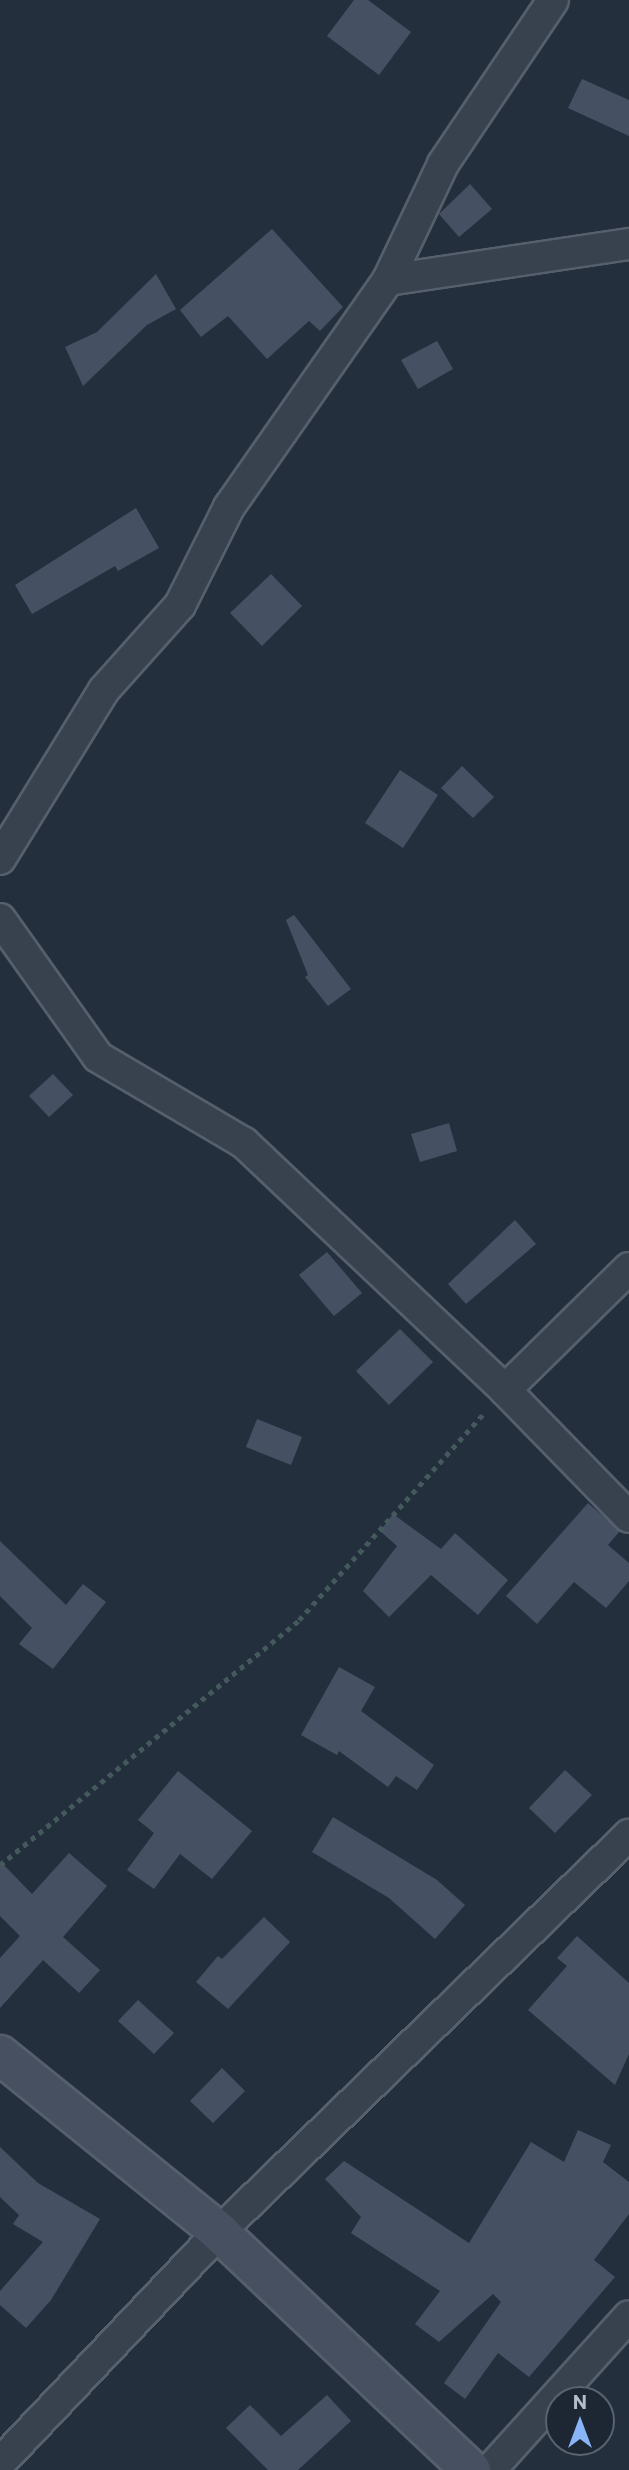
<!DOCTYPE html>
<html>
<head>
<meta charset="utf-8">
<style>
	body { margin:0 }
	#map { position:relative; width:629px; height:2470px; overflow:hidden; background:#242f3e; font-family:Commissioner,sans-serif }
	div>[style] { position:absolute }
	.building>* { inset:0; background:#455162 }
	.path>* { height:4.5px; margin-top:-2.25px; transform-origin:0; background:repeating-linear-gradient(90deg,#44595c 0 5px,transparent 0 10px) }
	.roads { filter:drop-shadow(2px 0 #565f6c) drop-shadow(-2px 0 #565f6c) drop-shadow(0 2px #565f6c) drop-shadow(0 -2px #565f6c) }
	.street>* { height:30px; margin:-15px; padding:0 15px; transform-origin:15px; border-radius:15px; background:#38414e }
	.secondary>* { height:38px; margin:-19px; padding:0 19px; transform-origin:19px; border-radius:19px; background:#465061 }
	span { translate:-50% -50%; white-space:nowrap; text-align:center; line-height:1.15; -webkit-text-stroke:6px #1d2633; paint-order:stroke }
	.north { position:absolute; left:545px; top:2386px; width:70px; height:70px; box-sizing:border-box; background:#1d2633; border:2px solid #59626f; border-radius:50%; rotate:0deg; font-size:19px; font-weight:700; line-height:28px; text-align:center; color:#b4bcc9 }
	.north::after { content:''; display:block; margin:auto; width:24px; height:32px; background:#8ab4f8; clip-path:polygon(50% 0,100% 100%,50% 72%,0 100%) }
</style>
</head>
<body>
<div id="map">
	<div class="building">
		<i style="clip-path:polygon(354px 0,368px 0,411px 32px,379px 75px,327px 36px)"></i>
		<i style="clip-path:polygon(582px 79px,629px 100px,629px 136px,568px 108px)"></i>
		<i style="clip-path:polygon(470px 184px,492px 209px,459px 237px,439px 214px)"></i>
		<i style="clip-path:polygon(272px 229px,343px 307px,320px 331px,309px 321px,267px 359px,228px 316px,201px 337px,180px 310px)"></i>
		<i style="clip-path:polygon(156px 274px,176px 309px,147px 325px,83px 386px,65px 347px,97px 332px)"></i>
		<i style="clip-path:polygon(437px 341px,453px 369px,418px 389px,401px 360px)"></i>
		<i style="clip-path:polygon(136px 508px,159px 548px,118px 571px,115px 566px,32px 614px,15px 585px)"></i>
		<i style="clip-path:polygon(271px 574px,302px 606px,262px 646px,230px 613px)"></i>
		<i style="clip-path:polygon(462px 766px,494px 797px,473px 818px,441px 788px)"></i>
		<i style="clip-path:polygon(400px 770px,438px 795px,403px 848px,365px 823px)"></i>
		<i style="clip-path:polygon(294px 915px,351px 989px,328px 1006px,305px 977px,308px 975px,286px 920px)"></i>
		<i style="clip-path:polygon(53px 1074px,73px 1095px,49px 1117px,29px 1096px)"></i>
		<i style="clip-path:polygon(449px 1123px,457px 1151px,420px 1162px,411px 1134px)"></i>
		<i style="clip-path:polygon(515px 1220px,536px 1244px,466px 1304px,448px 1284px)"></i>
		<i style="clip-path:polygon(327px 1252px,362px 1293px,334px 1316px,299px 1275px)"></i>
		<i style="clip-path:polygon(400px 1329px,433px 1362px,389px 1405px,356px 1371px)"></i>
		<i style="clip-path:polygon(257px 1419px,302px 1437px,291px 1465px,246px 1447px)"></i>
		<i style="clip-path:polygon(588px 1503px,620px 1531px,608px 1545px,629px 1563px,629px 1581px,606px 1608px,574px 1582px,537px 1624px,506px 1596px)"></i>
		<i style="clip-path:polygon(393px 1514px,441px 1549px,455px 1533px,508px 1580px,478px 1615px,431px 1575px,389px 1617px,363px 1591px,397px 1546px,380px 1531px)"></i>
		<i style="clip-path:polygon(0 1541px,66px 1605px,83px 1584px,106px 1602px,53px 1669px,19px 1644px,32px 1628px,0 1596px)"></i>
		<i style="clip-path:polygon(339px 1667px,375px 1687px,361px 1711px,434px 1765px,417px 1790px,396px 1776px,388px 1787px,339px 1751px,337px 1755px,301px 1735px)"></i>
		<i style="clip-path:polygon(565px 1770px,592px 1795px,555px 1833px,529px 1808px)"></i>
		<i style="clip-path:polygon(178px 1771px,252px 1831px,212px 1879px,180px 1854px,154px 1889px,127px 1870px,154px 1833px,138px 1820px)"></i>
		<i style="clip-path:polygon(333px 1817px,437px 1880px,465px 1905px,435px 1939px,389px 1898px,312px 1852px)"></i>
		<i style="clip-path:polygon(69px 1853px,107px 1886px,63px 1937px,100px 1970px,79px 1993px,43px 1960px,0 2008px,0 1958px,20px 1936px,0 1916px,0 1861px,32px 1894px)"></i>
		<i style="clip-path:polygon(264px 1917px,290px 1942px,228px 2009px,196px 1982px,218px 1956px,222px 1959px)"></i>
		<i style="clip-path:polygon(577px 1936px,629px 1983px,629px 2054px,615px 2085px,528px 2010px,567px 1966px,557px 1958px)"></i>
		<i style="clip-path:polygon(138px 2000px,174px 2033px,154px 2054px,118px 2021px)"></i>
		<i style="clip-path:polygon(222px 2068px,245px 2091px,213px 2123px,190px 2101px)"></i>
		<i style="clip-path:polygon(578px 2130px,611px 2145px,603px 2162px,629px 2182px,629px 2214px,594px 2260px,615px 2277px,529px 2377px,498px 2353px,465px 2399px,444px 2383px,501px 2302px,493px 2294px,439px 2342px,415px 2324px,440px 2291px,351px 2233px,361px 2217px,325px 2179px,344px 2161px,469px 2243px,531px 2142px,564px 2162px)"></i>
		<i style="clip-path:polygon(0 2147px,38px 2183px,100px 2219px,51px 2300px,26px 2328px,0 2305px,0 2291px,43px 2242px,13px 2224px,19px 2215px,0 2197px)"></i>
		<i style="clip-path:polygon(327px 2395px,351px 2421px,298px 2470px,268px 2470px,226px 2428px,250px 2405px,281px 2436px)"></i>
	</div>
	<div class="path">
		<i style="left:0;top:1865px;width:387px;rotate:-39.3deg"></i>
		<i style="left:299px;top:1620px;width:278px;rotate:-48.2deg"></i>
	</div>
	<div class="roads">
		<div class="street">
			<i style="left:388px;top:280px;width:244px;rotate:-8.5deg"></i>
			<i style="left:0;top:859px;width:198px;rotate:-58.4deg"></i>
			<i style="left:104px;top:690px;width:114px;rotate:-48.2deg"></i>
			<i style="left:180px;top:605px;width:110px;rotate:-63.4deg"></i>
			<i style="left:229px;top:507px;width:277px;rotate:-55deg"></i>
			<i style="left:388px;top:280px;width:128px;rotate:-64.6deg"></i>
			<i style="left:443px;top:164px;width:197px;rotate:-56.1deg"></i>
			<i style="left:0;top:919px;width:169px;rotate:54.6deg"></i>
			<i style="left:98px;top:1057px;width:169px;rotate:30.5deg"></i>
			<i style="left:244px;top:1143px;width:359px;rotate:43.4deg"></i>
			<i style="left:505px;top:1390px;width:177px;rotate:45.7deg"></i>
			<i style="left:505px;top:1390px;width:174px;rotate:-44.5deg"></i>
			<i style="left:0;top:2463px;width:318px;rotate:-46.5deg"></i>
			<i style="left:219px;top:2232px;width:571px;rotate:-44.08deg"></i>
			<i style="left:490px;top:2470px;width:207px;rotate:-47.9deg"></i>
		</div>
		<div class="secondary">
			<i style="left:0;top:2055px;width:282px;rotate:38.9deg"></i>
			<i style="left:219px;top:2232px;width:347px;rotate:43.4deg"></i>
		</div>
	</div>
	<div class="north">N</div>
</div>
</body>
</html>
